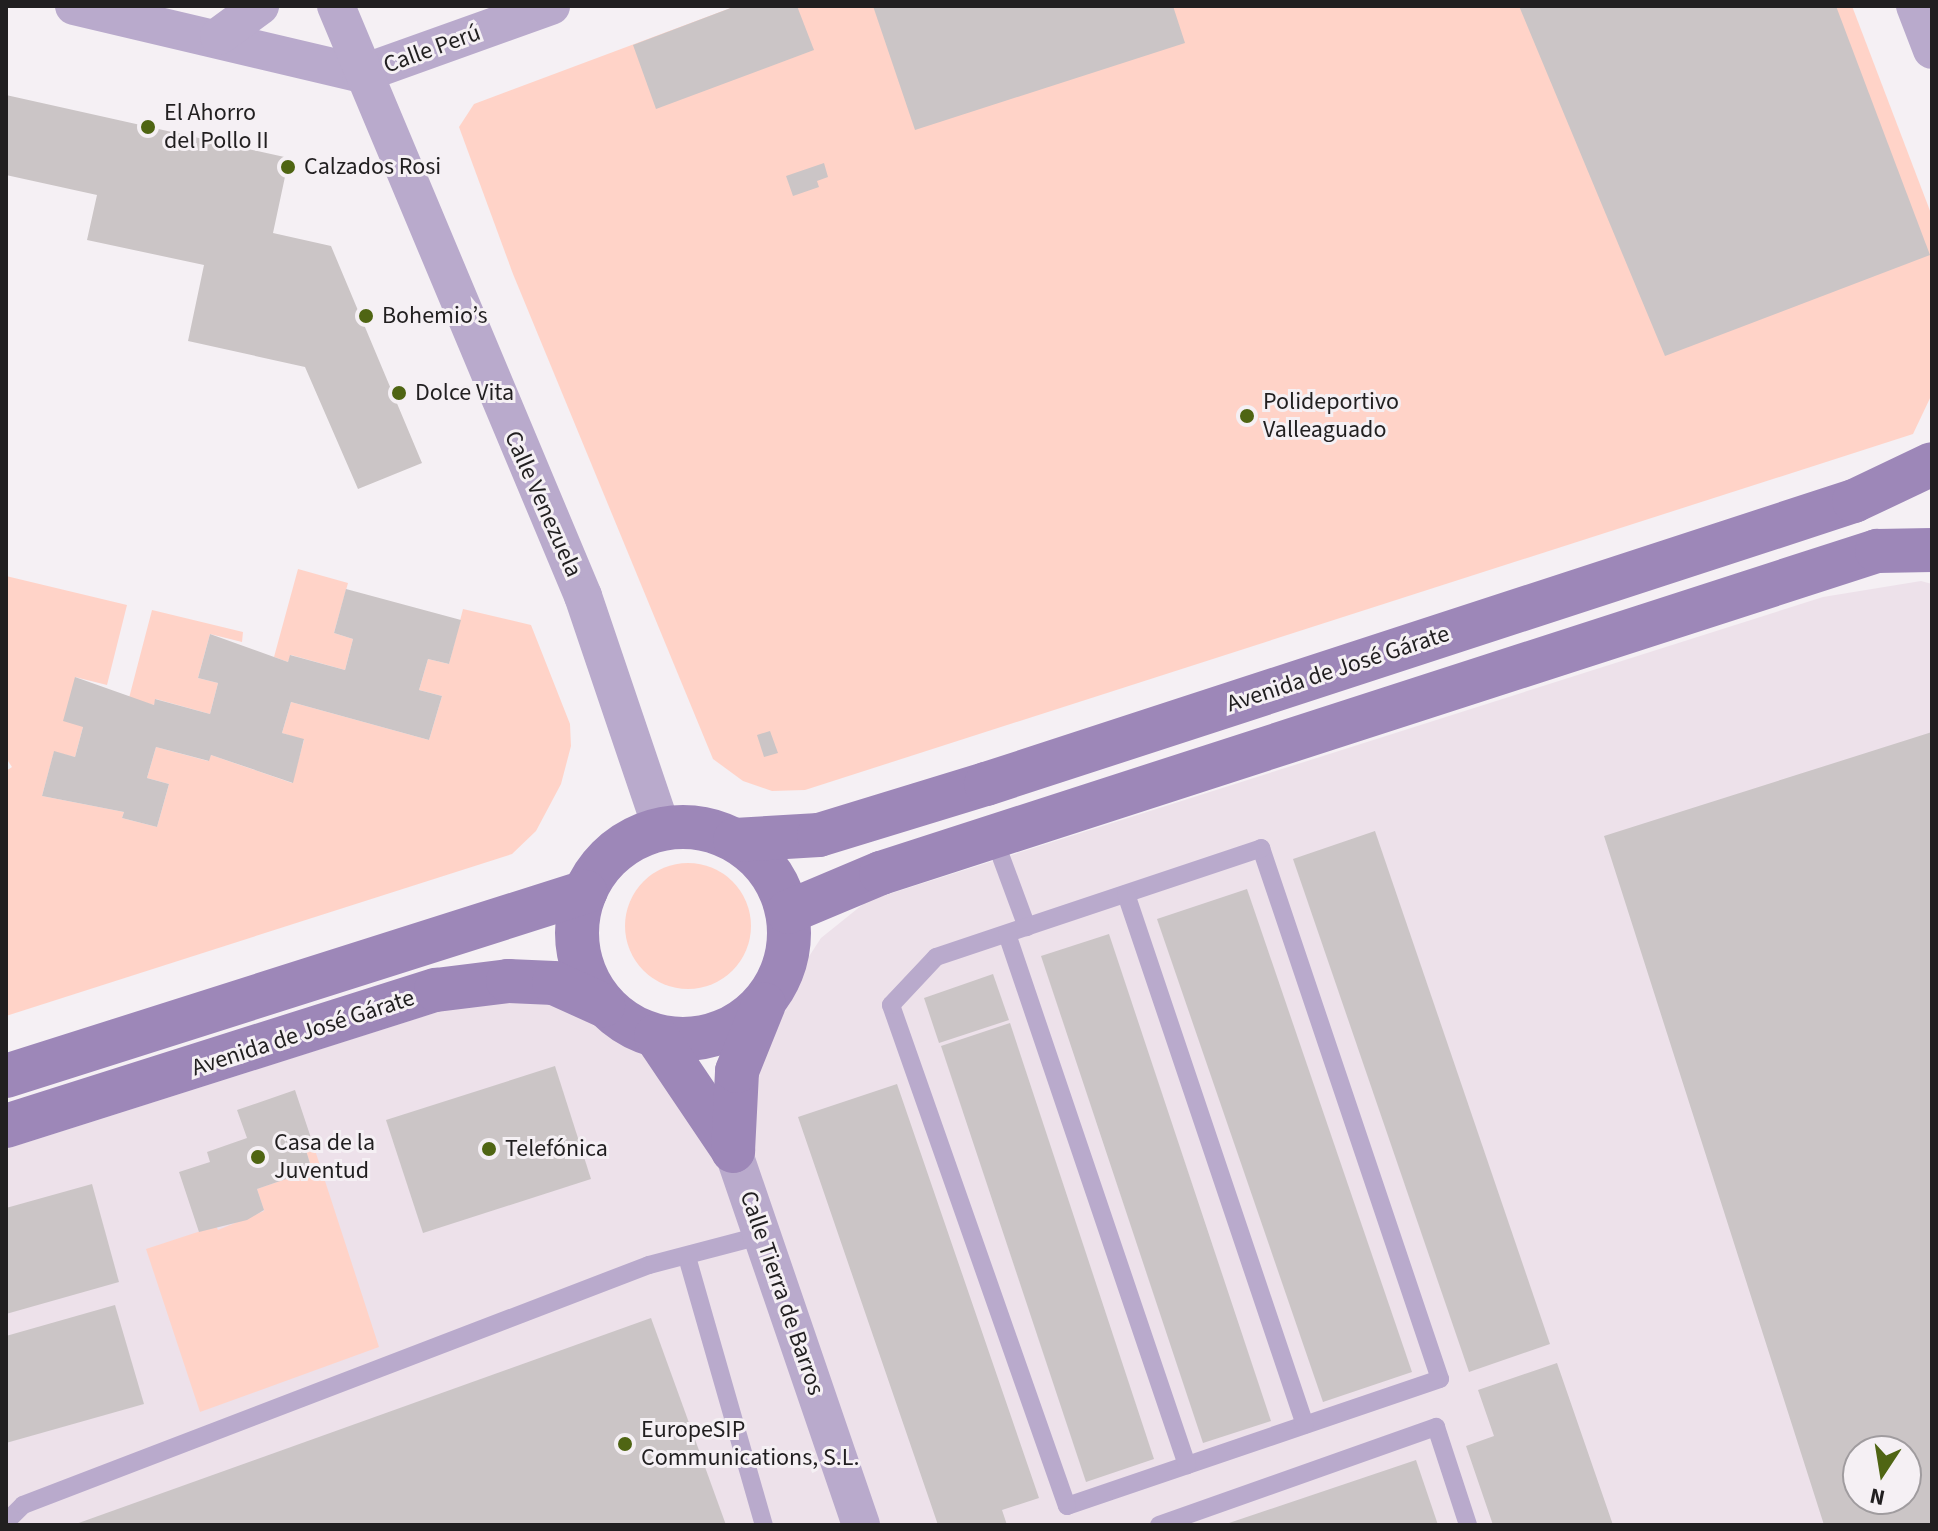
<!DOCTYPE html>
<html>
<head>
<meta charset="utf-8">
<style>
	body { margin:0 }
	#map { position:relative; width:1938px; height:1531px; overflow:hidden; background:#f5f0f4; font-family:"Source Sans 3",sans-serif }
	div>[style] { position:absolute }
	.built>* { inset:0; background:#ede1ea }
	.green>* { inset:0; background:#ffd3c8 }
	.round { border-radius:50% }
	.building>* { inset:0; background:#cbc5c6 }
	.service>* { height:18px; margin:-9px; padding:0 9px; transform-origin:9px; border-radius:9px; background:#b9aacc }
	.minor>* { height:38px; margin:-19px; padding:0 19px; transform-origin:19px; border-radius:19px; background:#b9aacc }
	.secondary>* { height:44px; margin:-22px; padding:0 22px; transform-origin:22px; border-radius:22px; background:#9d87b8 }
	.secondary>.ring { margin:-22px; padding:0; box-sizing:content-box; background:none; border:44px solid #9d87b8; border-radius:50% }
	.dots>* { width:22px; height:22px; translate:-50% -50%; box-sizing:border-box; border:4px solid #f5f0f4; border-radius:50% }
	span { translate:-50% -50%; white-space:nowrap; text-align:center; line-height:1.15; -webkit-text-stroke:6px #f5f0f4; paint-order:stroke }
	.street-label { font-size:24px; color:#211f20 }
	.poi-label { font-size:24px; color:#211f20 }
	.left { translate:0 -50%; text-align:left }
	.frame { position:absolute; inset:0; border:8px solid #211f20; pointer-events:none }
	.north { position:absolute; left:1842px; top:1435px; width:80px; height:80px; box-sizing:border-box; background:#f5f0f4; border:2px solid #a09c9f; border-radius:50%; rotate:192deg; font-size:22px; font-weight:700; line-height:32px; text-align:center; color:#211f20 }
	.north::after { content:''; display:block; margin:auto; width:28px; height:36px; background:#4f6513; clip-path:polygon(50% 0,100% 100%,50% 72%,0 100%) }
</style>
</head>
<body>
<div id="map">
	<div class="built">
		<i style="clip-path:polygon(evenodd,1921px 581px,1932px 584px,1932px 1525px,6px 1525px,6px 1149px,444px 1010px,545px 996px,591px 1013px,638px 1046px,688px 1101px,746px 1086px,789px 987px,821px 938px,867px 901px,1823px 597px,1921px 581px,1858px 1451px,1906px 1451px,1906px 1499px,1858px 1499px,1858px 1451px)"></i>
	</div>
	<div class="green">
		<i style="clip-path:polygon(736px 6px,1852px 6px,1932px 216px,1932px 394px,1913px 434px,805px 790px,772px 791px,743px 781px,713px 759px,513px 274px,459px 127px,474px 104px)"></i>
		<i style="clip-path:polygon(298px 569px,348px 583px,334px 633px,353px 639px,345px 670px,291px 655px,288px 662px,274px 657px)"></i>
		<i style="clip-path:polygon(6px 576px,127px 605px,107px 685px,75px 677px,83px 727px,75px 757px,54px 752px,42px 796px,124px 812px,122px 818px,157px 827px,169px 784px,147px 778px,156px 747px,208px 761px,211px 755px,292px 783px,304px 740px,282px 733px,291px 702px,429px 740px,442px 696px,419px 690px,428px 659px,449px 664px,463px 609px,531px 625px,570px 724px,571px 746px,561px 784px,536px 831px,512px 854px,6px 1016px,6px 771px,12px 767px,6px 758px)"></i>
		<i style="clip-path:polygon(152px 610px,243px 632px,242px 642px,210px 634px,198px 678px,218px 683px,210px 714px,156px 699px,154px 705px,129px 698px)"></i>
		<i class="round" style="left:625px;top:863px;width:126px;height:126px"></i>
		<i style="clip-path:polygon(313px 1144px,379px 1347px,200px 1412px,146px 1249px,216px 1226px,218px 1230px,264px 1211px,257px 1189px,312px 1170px,305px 1147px)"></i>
	</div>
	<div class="building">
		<i style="clip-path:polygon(736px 6px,797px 6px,814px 50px,656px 109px,633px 45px)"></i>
		<i style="clip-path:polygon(873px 6px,1173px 6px,1185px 43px,915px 130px)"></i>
		<i style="clip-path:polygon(1519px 6px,1836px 6px,1930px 255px,1665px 356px)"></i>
		<i style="clip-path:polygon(6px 95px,289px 158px,273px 233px,331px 246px,422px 463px,358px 489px,305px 367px,188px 341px,204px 265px,87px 240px,97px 195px,6px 175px)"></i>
		<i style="clip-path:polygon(824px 163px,828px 177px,817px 181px,819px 187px,793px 196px,786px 176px)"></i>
		<i style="clip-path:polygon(346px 589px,461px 620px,449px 664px,428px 659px,419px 690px,442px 696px,429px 740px,291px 702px,282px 733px,304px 739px,293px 783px,211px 755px,209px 761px,156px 747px,147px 778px,169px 784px,157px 827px,122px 818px,124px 812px,42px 796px,54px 751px,75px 757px,83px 727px,63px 721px,75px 677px,154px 705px,155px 699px,210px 714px,218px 683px,198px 678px,210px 634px,288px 662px,290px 655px,345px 670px,353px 639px,334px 633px)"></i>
		<i style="clip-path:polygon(770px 731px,778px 753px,764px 757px,757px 735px)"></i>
		<i style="clip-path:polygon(evenodd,1932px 732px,1932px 1525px,1824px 1525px,1604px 836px,1932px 732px,1858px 1451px,1906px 1451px,1906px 1499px,1858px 1499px,1858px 1451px)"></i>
		<i style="clip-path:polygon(1375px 831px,1550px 1344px,1469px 1372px,1293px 859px)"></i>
		<i style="clip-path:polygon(1247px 889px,1412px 1372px,1323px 1402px,1157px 919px)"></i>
		<i style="clip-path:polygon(1109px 934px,1271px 1421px,1203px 1443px,1041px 956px)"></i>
		<i style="clip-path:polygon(993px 974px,1009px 1020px,939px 1043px,924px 998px)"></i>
		<i style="clip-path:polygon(1010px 1023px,1154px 1459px,1086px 1482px,941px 1046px)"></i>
		<i style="clip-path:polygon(555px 1066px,591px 1179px,423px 1233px,386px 1120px)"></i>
		<i style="clip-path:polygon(897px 1084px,1039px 1498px,1002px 1510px,1007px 1525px,938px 1525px,798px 1117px)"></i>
		<i style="clip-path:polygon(295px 1090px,313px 1144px,305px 1147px,312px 1170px,257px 1189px,264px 1210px,247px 1220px,199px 1232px,179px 1172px,210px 1162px,207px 1152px,247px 1138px,237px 1110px)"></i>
		<i style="clip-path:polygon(92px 1184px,119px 1282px,6px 1314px,6px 1208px)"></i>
		<i style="clip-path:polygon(115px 1305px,144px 1404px,6px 1443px,6px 1336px)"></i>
		<i style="clip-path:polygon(651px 1318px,726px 1525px,73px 1525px)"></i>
		<i style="clip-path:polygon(1557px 1363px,1613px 1525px,1493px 1525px,1466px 1446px,1494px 1436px,1478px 1390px)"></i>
		<i style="clip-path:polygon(1416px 1460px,1438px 1525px,1226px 1525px,1226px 1524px)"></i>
	</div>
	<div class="service">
		<i style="left:994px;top:838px;width:95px;rotate:69.7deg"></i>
		<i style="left:1261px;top:848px;width:560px;rotate:71.37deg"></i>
		<i style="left:1440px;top:1379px;width:394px;rotate:161.2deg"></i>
		<i style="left:1067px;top:1506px;width:531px;rotate:-109.36deg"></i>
		<i style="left:891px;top:1005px;width:66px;rotate:-46.8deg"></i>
		<i style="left:936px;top:957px;width:343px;rotate:-18.5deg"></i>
		<i style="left:1126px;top:894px;width:560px;rotate:71.37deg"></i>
		<i style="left:1007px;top:934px;width:561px;rotate:71.27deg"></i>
		<i style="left:687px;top:1257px;width:279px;rotate:74deg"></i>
		<i style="left:6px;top:1522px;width:24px;rotate:-45deg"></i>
		<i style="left:23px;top:1505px;width:670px;rotate:-20.98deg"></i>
		<i style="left:649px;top:1265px;width:118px;rotate:-14.7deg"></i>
		<i style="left:1159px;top:1525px;width:294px;rotate:-19.5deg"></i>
		<i style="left:1436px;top:1427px;width:103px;rotate:71.9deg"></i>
	</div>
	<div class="minor">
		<i style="left:74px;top:6px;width:295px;rotate:13.3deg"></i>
		<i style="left:361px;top:74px;width:202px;rotate:-19.7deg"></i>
		<i style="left:336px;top:6px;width:640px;rotate:67.28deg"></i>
		<i style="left:583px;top:596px;width:246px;rotate:71.3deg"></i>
		<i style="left:1915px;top:6px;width:47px;rotate:68.9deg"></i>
		<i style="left:219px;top:36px;width:51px;rotate:-36.2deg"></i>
		<i style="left:733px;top:1151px;width:395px;rotate:71.1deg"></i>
	</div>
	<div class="secondary">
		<i class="ring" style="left:577px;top:827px;width:168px;height:168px"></i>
		<i style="left:735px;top:840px;width:84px;rotate:-3.4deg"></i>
		<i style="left:819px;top:835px;width:175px;rotate:-17deg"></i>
		<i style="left:986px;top:784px;width:913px;rotate:-18.06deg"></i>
		<i style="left:1854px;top:501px;width:86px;rotate:-25.4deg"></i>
		<i style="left:788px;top:912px;width:101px;rotate:-22.8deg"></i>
		<i style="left:881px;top:873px;width:1047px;rotate:-17.92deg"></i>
		<i style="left:1877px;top:551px;width:55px;rotate:-1deg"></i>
		<i style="left:656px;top:1036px;width:138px;rotate:56deg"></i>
		<i style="left:6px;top:1076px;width:608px;rotate:-17.63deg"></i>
		<i style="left:6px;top:1126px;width:451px;rotate:-17.6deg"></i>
		<i style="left:436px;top:990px;width:73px;rotate:-7.1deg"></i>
		<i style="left:508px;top:981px;width:46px;rotate:2.5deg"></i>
		<i style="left:554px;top:983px;width:54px;rotate:24.2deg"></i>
		<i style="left:733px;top:1151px;width:80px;rotate:-87.1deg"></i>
		<i style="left:737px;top:1071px;width:72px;rotate:-68.1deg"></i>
	</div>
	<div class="dots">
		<i style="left:148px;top:127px;background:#4f6513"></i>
		<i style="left:288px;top:167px;background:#4f6513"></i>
		<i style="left:366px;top:316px;background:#4f6513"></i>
		<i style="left:399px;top:393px;background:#4f6513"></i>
		<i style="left:1247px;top:416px;background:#4f6513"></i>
		<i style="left:489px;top:1149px;background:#4f6513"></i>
		<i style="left:258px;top:1157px;background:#4f6513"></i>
		<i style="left:625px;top:1444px;background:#4f6513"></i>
	</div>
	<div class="street-label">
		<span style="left:432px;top:49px;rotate:-20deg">Calle Perú</span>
		<span style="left:543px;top:504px;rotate:66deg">Calle Venezuela</span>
		<span style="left:1338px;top:669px;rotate:-18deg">Avenida de José Gárate</span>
		<span style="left:303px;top:1033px;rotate:-18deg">Avenida de José Gárate</span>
		<span style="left:782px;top:1293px;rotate:71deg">Calle Tierra de Barros</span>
	</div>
	<div class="poi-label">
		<span class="left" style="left:164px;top:127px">El Ahorro<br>del Pollo II</span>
		<span class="left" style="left:304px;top:167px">Calzados Rosi</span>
		<span class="left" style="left:382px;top:316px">Bohemio’s</span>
		<span class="left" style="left:415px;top:393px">Dolce Vita</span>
		<span class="left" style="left:1263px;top:416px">Polideportivo<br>Valleaguado</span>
		<span class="left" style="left:274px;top:1157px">Casa de la<br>Juventud</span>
		<span class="left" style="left:505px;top:1149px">Telefónica</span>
		<span class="left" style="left:641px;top:1444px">EuropeSIP<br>Communications, S.L.</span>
	</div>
	<div class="frame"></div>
	<div class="north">N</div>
</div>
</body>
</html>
